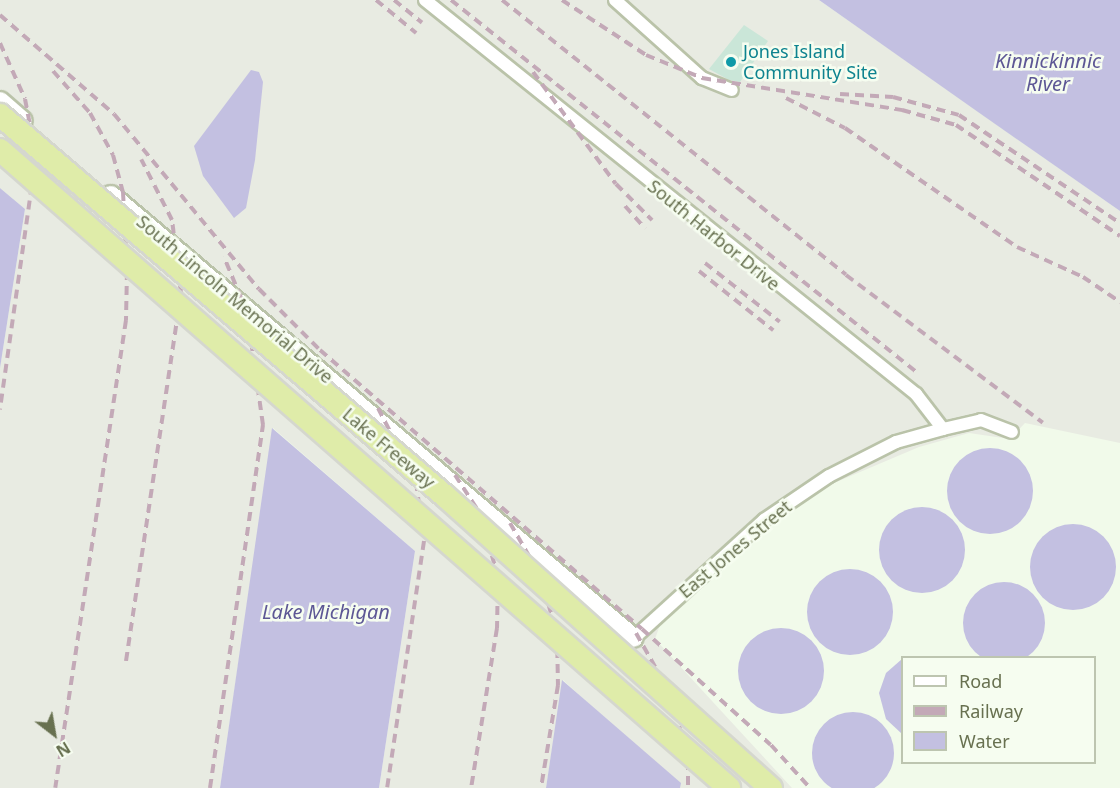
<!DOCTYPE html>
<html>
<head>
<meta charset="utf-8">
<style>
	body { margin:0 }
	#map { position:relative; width:1120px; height:788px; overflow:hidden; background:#f1faea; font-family:"Noto Sans",sans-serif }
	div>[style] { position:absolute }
	.industrial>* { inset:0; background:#e8ebe2 }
	.green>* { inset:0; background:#cae6d8 }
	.water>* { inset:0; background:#c3c0e1 }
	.round { border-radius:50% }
	.roads { filter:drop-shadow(2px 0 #bac3a9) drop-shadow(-2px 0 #bac3a9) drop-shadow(0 2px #bac3a9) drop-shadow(0 -2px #bac3a9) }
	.street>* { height:12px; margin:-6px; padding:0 6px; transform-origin:6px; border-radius:6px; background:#fff }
	.secondary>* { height:18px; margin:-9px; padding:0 9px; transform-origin:9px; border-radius:9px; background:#fff }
	.rail>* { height:4px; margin-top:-2px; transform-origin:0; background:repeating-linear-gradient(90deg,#c3a9b7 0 9px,transparent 0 15px) }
	.bridges { filter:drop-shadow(2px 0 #d5d7ce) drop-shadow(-2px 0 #d5d7ce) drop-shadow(0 2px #d5d7ce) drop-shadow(0 -2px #d5d7ce) }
	.highway-bridge>* { height:22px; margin:-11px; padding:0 11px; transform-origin:11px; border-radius:11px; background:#dfeca9 }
	.dots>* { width:16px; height:16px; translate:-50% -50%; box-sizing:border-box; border:3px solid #f6fdf0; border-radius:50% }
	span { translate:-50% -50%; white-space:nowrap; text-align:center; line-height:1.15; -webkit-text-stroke:5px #f6fdf0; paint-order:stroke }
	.culture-label { font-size:18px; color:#0d838f }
	.left { translate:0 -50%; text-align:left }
	.street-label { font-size:18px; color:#687150 }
	.water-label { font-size:20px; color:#5d5795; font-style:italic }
	.legend { position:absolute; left:901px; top:656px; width:195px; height:108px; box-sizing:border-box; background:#f6fdf0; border:2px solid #bdc5b0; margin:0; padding:8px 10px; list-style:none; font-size:18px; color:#687150 }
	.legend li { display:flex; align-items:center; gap:12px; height:30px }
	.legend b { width:30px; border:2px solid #bdc5b0 }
	.north { position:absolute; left:24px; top:704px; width:60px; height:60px; -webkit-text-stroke:4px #f6fdf0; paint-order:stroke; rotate:149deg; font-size:16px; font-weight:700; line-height:24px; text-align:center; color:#687150 }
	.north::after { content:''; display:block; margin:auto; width:21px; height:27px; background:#687150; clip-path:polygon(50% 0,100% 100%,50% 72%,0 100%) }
</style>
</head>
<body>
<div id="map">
	<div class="industrial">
		<i style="clip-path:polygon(0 0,819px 0,1120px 211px,1120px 443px,1025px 423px,1010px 439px,969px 433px,919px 447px,827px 486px,795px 505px,660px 625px,655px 639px,792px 788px,680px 788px,563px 680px,546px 788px,379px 788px,415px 551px,273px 428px,220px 788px,0 788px,0 368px,25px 209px,0 188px)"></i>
	</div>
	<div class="green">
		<i style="clip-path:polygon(744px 25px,768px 41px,740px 82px,729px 80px,709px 69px)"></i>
	</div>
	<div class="water">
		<i style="clip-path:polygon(819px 0,1120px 0,1120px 211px,978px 112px)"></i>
		<i style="clip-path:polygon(251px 70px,259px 72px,263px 82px,255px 160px,246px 208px,234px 218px,203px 176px,194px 146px)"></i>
		<i style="clip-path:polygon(0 188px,25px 209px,0 368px)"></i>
		<i style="clip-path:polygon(272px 428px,415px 551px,379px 788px,220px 788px)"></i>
		<i class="round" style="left:947px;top:448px;width:86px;height:86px"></i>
		<i class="round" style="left:879px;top:507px;width:86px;height:86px"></i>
		<i class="round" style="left:1030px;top:524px;width:86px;height:86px"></i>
		<i class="round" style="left:807px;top:569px;width:86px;height:86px"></i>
		<i class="round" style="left:963px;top:582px;width:82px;height:82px"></i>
		<i class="round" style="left:738px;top:628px;width:86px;height:86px"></i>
		<i style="clip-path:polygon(902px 659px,902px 734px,886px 719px,879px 693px,886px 673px)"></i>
		<i style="clip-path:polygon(562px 680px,681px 783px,680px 788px,546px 788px)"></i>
		<i class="round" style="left:812px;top:712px;width:82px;height:82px"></i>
	</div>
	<div class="roads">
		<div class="street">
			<i style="left:425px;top:0;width:630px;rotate:38.75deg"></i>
			<i style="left:916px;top:394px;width:44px;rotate:52.4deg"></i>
			<i style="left:615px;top:0;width:117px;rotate:41.9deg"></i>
			<i style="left:702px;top:78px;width:32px;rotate:22deg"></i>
			<i style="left:634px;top:638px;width:176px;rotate:-42.2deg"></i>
			<i style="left:764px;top:520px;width:78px;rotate:-34.1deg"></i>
			<i style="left:829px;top:476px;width:75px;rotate:-26.9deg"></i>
			<i style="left:896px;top:442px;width:49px;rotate:-15.5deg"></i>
			<i style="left:943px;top:429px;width:39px;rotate:-13deg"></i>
			<i style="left:981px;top:420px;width:33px;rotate:21deg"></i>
		</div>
		<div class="secondary">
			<i style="left:0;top:101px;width:30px;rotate:41deg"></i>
			<i style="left:111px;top:195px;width:685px;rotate:40.27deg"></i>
		</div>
	</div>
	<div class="rail">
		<i style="left:376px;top:0;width:52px;rotate:39.5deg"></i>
		<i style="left:394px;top:0;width:36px;rotate:39deg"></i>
		<i style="left:451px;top:0;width:599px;rotate:38.63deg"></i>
		<i style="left:502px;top:0;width:440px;rotate:38.6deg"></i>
		<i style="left:846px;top:275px;width:246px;rotate:36.9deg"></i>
		<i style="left:562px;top:0;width:100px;rotate:33.2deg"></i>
		<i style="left:646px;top:55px;width:61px;rotate:22.3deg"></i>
		<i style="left:702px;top:78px;width:203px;rotate:9.1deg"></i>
		<i style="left:902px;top:110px;width:56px;rotate:15.5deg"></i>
		<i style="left:956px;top:125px;width:198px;rotate:34.1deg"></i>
		<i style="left:0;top:15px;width:151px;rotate:41deg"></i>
		<i style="left:114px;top:114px;width:227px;rotate:50.4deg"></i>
		<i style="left:259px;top:289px;width:86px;rotate:45deg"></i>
		<i style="left:320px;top:350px;width:426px;rotate:40.9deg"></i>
		<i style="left:642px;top:629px;width:173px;rotate:42deg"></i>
		<i style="left:771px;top:745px;width:58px;rotate:47.8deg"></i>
		<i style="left:0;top:43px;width:61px;rotate:65.9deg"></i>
		<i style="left:25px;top:99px;width:58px;rotate:79.1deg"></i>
		<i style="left:36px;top:156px;width:256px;rotate:98.1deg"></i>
		<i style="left:53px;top:71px;width:56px;rotate:48.6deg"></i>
		<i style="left:90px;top:113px;width:48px;rotate:61.3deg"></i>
		<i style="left:113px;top:155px;width:38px;rotate:75deg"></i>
		<i style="left:123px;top:192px;width:79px;rotate:87.1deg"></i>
		<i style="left:127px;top:271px;width:49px;rotate:91.2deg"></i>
		<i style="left:126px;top:320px;width:473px;rotate:98.6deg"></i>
		<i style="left:533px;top:72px;width:139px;rotate:53.5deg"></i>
		<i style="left:616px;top:184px;width:51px;rotate:45deg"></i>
		<i style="left:840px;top:94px;width:53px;rotate:3.2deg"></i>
		<i style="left:893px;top:97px;width:68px;rotate:15.3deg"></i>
		<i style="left:959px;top:115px;width:194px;rotate:33.9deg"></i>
		<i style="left:786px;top:98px;width:66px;rotate:27deg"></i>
		<i style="left:845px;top:128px;width:209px;rotate:34.7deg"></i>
		<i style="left:1017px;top:247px;width:72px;rotate:24.4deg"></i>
		<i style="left:1083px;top:277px;width:45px;rotate:34deg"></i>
		<i style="left:625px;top:206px;width:30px;rotate:48deg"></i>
		<i style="left:705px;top:263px;width:95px;rotate:38.2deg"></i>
		<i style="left:699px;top:271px;width:95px;rotate:38.6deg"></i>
		<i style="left:378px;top:408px;width:83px;rotate:62.8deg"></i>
		<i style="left:416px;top:482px;width:60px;rotate:82.3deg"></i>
		<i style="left:424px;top:541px;width:250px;rotate:98.5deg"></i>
		<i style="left:455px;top:475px;width:44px;rotate:57deg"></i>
		<i style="left:479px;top:512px;width:67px;rotate:73.5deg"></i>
		<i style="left:498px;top:576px;width:52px;rotate:91.1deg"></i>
		<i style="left:497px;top:628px;width:162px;rotate:99.2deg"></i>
		<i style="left:510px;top:523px;width:60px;rotate:60deg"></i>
		<i style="left:540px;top:575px;width:61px;rotate:73.9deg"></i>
		<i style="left:557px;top:634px;width:51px;rotate:88.9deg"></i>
		<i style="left:558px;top:685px;width:104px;rotate:99.4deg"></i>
		<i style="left:636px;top:633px;width:73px;rotate:60.6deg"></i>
		<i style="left:672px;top:697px;width:66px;rotate:76deg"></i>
		<i style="left:688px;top:761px;width:27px;rotate:90deg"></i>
		<i style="left:126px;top:661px;width:372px;rotate:-81.5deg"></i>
		<i style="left:181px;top:293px;width:74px;rotate:-97deg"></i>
		<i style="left:172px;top:220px;width:68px;rotate:-116.9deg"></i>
		<i style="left:210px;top:788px;width:367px;rotate:-81.7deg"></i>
		<i style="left:263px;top:425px;width:114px;rotate:-98.1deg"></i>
		<i style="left:247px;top:312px;width:60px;rotate:-112.7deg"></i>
	</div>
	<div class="bridges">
		<div class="highway-bridge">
			<i style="left:0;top:115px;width:586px;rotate:40.57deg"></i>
			<i style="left:445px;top:496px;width:438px;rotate:41.9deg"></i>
			<i style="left:0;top:150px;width:969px;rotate:41.19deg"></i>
		</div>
	</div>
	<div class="dots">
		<i style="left:731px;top:62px;background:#0f9aa8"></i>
	</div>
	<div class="culture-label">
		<span class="left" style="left:743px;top:62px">Jones Island<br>Community Site</span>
	</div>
	<div class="street-label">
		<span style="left:714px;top:235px;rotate:39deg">South Harbor Drive</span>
		<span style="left:235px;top:299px;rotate:40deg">South Lincoln Memorial Drive</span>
		<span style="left:389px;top:448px;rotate:40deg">Lake Freeway</span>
		<span style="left:735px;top:549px;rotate:-40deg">East Jones Street</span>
	</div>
	<div class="water-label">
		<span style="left:1048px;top:72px">Kinnickinnic<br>River</span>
		<span style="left:326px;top:611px">Lake Michigan</span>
	</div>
	<ul class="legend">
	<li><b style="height:8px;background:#fff"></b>Road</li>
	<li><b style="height:8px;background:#c3a9b7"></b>Railway</li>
	<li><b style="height:16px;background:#c3c0e1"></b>Water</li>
	</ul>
	<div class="north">N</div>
</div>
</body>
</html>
